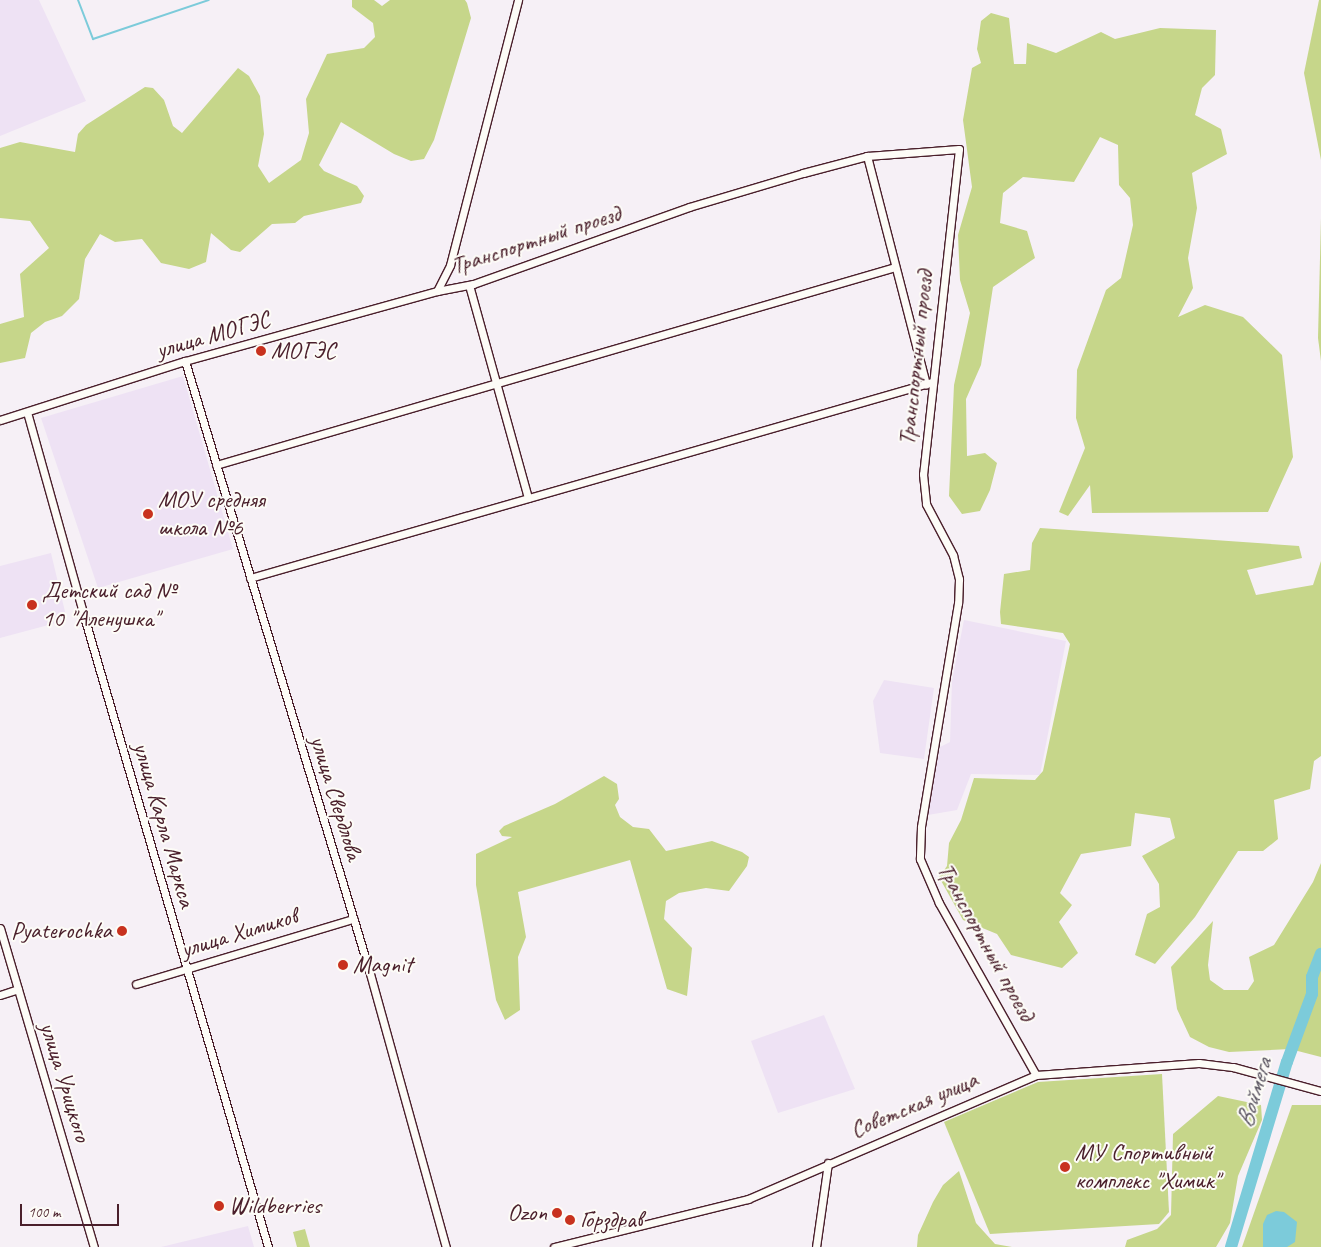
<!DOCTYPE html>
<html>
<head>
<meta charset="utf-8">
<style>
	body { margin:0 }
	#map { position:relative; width:1321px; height:1247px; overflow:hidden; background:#f6f0f6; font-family:Caveat,sans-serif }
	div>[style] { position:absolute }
	.built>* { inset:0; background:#eee2f4 }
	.green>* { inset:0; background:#c6d68a }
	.water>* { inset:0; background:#7ccbda }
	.stream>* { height:2px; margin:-1px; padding:0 1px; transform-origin:1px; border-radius:1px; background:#7ccbda }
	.river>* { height:12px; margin:-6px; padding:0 6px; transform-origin:6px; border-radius:6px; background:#7ccbda }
	.roads { filter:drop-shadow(1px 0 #4a1f2b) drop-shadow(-1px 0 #4a1f2b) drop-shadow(0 1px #4a1f2b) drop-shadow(0 -1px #4a1f2b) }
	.minor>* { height:7px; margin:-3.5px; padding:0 3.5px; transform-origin:3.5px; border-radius:3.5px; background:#fdfcf7 }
	.dots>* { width:14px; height:14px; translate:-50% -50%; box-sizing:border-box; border:2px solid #fdfcf7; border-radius:50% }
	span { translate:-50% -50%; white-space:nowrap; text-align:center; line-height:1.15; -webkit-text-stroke:4px #fdfcf7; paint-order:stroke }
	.street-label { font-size:24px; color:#4a1f2b }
	.poi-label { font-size:24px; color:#4a1f2b }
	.left { translate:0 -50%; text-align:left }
	.right { translate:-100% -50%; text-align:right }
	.water-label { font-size:25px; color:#595360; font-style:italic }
	.scale { position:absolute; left:20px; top:1204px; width:99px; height:22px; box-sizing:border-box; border:2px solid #4a1f2b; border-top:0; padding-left:6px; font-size:15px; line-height:18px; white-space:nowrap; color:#4a1f2b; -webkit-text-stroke:4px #fdfcf7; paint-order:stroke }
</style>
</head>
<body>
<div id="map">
	<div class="built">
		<i style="clip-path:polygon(0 0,39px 0,86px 101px,0 136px)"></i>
		<i style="clip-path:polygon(183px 376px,233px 549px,98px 588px,41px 418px)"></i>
		<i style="clip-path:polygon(51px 553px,67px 620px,0 638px,0 566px)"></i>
		<i style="clip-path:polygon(964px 620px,1066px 641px,1040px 775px,971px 774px,957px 810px,928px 815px,940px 747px,950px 742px,952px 681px)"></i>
		<i style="clip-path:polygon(884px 680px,934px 688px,924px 759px,880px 753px,873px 701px)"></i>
		<i style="clip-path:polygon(824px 1015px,855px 1089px,778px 1113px,751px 1041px)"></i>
		<i style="clip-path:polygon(248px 1226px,254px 1247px,161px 1247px)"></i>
	</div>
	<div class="green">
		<i style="clip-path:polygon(352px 0,374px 0,382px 6px,390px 0,465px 0,467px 3px,471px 18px,434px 140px,424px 159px,411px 161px,394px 154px,341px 122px,319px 165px,324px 171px,357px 186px,364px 196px,361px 203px,304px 216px,295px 223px,272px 224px,240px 252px,231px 250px,211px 233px,206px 262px,189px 269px,161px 263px,142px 239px,115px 242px,100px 234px,85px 259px,79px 299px,62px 316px,45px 322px,31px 333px,25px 358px,0 363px,0 324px,24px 317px,20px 274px,49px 248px,30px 221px,0 218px,0 148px,20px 142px,75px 152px,78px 134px,86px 125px,145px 87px,153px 88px,164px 100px,173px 126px,182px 133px,238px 68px,249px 76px,260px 96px,264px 134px,258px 166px,269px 183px,301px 160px,309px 133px,306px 99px,327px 54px,364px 48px,375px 37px,373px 23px,352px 7px)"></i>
		<i style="clip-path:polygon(1319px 0,1321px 0,1321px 160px,1304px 73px)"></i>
		<i style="clip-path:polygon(991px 13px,1009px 18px,1014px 64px,1026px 64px,1027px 43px,1056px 53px,1101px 32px,1115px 39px,1160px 28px,1216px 30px,1215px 75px,1202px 88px,1195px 115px,1221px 129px,1227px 154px,1192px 173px,1197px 208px,1188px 258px,1193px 288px,1178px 317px,1205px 305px,1243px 317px,1282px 355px,1293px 457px,1268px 512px,1092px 513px,1090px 485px,1068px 516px,1059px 512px,1085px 448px,1076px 418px,1077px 370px,1106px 290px,1121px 278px,1133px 225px,1130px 198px,1119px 185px,1118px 145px,1100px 137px,1074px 182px,1023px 177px,1003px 193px,1000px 223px,1027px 231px,1035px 258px,993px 287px,981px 365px,966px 399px,967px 456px,985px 453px,997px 463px,990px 490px,980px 511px,962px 514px,949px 496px,954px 385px,970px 313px,960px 280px,958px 235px,972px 187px,963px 120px,972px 68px,981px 63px,977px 49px,981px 21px)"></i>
		<i style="clip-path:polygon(1321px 218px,1321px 361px,1318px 338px)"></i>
		<i style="clip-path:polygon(1040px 528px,1299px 546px,1302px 558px,1247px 570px,1256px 595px,1313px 585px,1321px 561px,1321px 756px,1314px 761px,1310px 789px,1274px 800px,1278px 839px,1263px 851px,1238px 851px,1195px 917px,1155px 964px,1135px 955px,1147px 914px,1160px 907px,1159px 884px,1142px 856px,1175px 838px,1170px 818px,1135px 813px,1131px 846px,1081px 854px,1060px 893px,1072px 905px,1059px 922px,1078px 953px,1062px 968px,1011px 955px,997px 934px,963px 920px,939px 877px,947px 866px,949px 843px,961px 820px,974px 778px,1035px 780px,1043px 771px,1070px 644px,1063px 633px,1001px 624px,1000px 612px,1004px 574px,1030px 570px,1032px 543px)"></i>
		<i style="clip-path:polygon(604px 776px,617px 784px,619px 799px,615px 805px,620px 817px,633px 827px,649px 829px,666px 851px,712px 841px,742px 852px,749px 857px,747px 866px,729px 891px,706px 888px,679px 893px,666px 901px,664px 919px,692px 948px,687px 996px,667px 989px,630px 860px,518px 892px,526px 937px,518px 957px,520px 1010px,505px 1020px,496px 1000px,476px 885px,476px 854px,512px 837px,502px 836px,499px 831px,504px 826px,555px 804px)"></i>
		<i style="clip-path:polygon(1321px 863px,1321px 1057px,1290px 1049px,1229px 1052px,1209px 1047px,1190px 1037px,1177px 1009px,1171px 967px,1213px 921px,1208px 965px,1210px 980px,1224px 990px,1248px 990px,1254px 981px,1249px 957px,1274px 945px,1313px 882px)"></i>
		<i style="clip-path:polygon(1162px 1074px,1169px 1212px,1159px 1224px,990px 1234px,944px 1122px,1038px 1082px)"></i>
		<i style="clip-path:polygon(1218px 1096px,1261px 1105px,1262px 1120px,1238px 1176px,1230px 1223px,1216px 1247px,1125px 1247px,1127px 1240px,1157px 1229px,1171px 1215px,1173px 1134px)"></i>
		<i style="clip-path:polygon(1292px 1105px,1321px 1105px,1321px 1247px,1242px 1247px)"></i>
		<i style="clip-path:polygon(959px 1171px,976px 1223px,995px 1244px,1012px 1247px,917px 1247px,918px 1235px,933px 1202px,943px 1185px)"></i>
		<i style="clip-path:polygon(305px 1229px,310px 1247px,297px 1247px,293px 1232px)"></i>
	</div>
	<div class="water">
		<i style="clip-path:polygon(1276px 1211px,1284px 1212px,1297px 1222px,1295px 1242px,1287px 1247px,1263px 1247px,1263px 1224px,1267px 1215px)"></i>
	</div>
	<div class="stream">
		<i style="left:78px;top:0;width:42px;rotate:69deg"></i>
		<i style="left:93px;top:39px;width:122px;rotate:-18.6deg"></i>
	</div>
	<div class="river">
		<i style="left:1231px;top:1247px;width:193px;rotate:-73.2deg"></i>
		<i style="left:1287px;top:1062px;width:72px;rotate:-69.8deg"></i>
		<i style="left:1312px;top:994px;width:17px;rotate:-90deg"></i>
		<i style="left:1312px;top:977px;width:25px;rotate:-69deg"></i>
	</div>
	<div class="roads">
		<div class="minor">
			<i style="left:867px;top:156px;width:236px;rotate:75.5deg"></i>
			<i style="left:469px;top:285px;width:221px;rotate:74.5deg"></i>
			<i style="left:437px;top:291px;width:29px;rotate:-63deg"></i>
			<i style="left:450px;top:265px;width:274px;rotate:-75.6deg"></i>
			<i style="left:185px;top:361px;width:636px;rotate:73.19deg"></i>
			<i style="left:369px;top:970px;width:288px;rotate:74.5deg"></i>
			<i style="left:27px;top:412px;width:209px;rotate:74.4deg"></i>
			<i style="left:83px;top:613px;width:660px;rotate:73.73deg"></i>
			<i style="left:0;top:420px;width:194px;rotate:-17.7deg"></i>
			<i style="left:185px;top:361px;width:262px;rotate:-15.5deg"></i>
			<i style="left:437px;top:291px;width:37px;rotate:-11deg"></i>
			<i style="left:473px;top:284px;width:229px;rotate:-19.6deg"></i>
			<i style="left:689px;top:207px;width:119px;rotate:-16.6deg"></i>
			<i style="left:803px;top:173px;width:66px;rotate:-14.9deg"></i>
			<i style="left:867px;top:156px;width:92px;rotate:-4.4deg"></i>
			<i style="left:959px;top:149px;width:327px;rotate:96.3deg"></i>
			<i style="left:923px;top:474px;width:30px;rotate:84deg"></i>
			<i style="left:926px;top:504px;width:58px;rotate:62.1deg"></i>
			<i style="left:953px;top:555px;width:25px;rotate:76deg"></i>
			<i style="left:959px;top:579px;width:24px;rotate:92deg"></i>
			<i style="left:958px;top:603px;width:227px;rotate:99.4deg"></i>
			<i style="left:921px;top:827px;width:32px;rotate:92deg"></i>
			<i style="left:920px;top:859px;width:48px;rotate:66.6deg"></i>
			<i style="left:939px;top:903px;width:197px;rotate:60.6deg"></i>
			<i style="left:216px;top:465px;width:707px;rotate:-16.26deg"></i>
			<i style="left:250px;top:578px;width:710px;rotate:-16.03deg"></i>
			<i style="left:0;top:928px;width:333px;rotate:73.6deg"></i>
			<i style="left:136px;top:984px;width:227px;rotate:-16.7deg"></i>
			<i style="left:0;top:995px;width:19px;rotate:-18deg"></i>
			<i style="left:554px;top:1247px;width:200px;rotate:-13.9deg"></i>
			<i style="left:748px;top:1199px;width:314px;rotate:-23.3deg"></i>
			<i style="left:1036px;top:1075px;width:163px;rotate:-4.2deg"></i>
			<i style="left:1199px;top:1063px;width:34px;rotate:7deg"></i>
			<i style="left:1233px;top:1067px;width:91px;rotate:15.3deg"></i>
			<i style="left:816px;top:1247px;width:85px;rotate:-81.9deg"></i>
		</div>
	</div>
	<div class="dots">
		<i style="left:261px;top:351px;background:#c8321e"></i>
		<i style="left:148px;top:514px;background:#c8321e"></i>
		<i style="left:32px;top:605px;background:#c8321e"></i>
		<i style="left:122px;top:931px;background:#c8321e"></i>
		<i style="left:343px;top:965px;background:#c8321e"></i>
		<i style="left:1065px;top:1167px;background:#c8321e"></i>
		<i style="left:219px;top:1206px;background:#c8321e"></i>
		<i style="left:557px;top:1213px;background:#c8321e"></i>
		<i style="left:570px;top:1220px;background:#c8321e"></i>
	</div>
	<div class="street-label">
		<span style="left:536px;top:240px;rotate:-18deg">Транспортный проезд</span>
		<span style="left:213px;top:335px;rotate:-16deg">улица МОГЭС</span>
		<span style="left:916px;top:358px;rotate:-84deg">Транспортный проезд</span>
		<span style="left:336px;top:798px;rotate:73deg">улица Свердлова</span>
		<span style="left:164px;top:825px;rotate:74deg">улица Карла Маркса</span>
		<span style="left:239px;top:933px;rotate:-17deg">улица Химиков</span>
		<span style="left:986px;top:942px;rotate:61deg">Транспортный проезд</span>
		<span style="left:65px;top:1082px;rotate:73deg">улица Урицкого</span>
		<span style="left:914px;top:1105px;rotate:-23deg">Советская улица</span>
	</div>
	<div class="poi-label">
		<span class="left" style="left:271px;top:351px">МОГЭС</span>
		<span class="left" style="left:158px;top:514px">МОУ средняя<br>школа №6</span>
		<span class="left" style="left:42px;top:605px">Детский сад №<br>10 "Аленушка"</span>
		<span class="right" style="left:112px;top:931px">Pyaterochka</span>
		<span class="left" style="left:353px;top:965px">Magnit</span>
		<span class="left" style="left:1075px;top:1167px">МУ Спортивный<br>комплекс "Химик"</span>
		<span class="left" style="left:229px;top:1206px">Wildberries</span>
		<span class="right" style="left:547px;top:1213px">Ozon</span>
		<span class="left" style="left:580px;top:1220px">Горздрав</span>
	</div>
	<div class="water-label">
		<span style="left:1254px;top:1093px;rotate:-73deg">Воймега</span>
	</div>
	<div class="scale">100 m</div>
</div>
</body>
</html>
